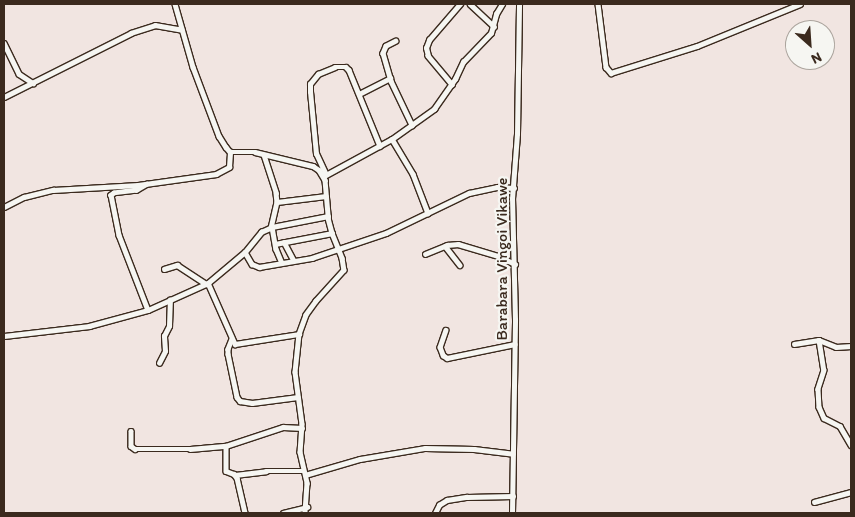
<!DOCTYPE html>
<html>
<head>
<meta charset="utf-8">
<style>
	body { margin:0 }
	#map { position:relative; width:855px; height:517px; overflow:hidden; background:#f1e5e1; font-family:Itim,sans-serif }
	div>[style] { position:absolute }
	.roads { filter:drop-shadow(1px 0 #3b2a1e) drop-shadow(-1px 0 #3b2a1e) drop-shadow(0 1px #3b2a1e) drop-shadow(0 -1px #3b2a1e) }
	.street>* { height:4.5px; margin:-2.25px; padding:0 2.25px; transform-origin:2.25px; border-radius:2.25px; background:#f6f6f2 }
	span { translate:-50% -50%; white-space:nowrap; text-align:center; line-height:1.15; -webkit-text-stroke:4.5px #f6f6f2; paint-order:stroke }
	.street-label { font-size:16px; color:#3b2a1e }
	.frame { position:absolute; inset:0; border:5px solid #3b2a1e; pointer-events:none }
	.north { position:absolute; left:785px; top:20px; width:50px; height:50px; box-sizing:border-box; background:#f6f6f2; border:1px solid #aba49d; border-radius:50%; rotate:154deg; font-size:14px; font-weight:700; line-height:20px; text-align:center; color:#3b2a1e }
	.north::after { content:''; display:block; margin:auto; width:18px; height:22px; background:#3b2a1e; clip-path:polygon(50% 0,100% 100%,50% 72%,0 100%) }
</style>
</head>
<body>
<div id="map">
	<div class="roads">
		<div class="street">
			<i style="left:175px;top:4px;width:66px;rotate:74.1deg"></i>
			<i style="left:193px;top:67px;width:74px;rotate:69.4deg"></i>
			<i style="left:219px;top:136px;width:13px;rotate:58deg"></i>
			<i style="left:226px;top:147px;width:6px;rotate:51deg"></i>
			<i style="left:230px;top:152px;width:25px"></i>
			<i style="left:255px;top:152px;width:60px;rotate:13.6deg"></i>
			<i style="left:313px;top:166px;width:7px;rotate:34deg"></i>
			<i style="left:319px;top:170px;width:12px;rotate:59deg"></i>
			<i style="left:325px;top:180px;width:38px;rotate:85deg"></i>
			<i style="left:328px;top:218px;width:16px;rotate:75deg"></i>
			<i style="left:332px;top:233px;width:27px;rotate:68deg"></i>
			<i style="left:342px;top:258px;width:12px;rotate:81deg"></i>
			<i style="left:344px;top:270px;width:42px;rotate:132.1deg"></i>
			<i style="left:316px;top:301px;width:17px;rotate:126deg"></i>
			<i style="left:306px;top:315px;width:20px;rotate:110deg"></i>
			<i style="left:299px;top:334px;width:38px;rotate:96deg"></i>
			<i style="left:295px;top:372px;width:52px;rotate:82.3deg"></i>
			<i style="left:302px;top:424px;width:28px;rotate:94deg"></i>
			<i style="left:300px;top:452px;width:32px;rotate:77deg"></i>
			<i style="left:307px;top:483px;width:30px;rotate:94deg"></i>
			<i style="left:470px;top:4px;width:33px;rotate:43deg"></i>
			<i style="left:598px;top:4px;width:64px;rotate:82.8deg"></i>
			<i style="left:606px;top:67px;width:8px;rotate:50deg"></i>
			<i style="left:611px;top:73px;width:90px;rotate:-17.4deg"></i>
			<i style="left:697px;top:46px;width:111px;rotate:-22.2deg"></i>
			<i style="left:396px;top:41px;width:11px;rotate:153deg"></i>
			<i style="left:386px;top:46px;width:8px;rotate:113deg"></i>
			<i style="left:383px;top:53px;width:29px;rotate:74deg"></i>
			<i style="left:391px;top:81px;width:49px;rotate:64.5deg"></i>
			<i style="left:4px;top:43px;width:34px;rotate:64deg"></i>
			<i style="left:19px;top:74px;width:17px;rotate:33deg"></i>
			<i style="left:452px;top:85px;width:38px;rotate:-130deg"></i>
			<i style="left:428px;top:56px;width:8px;rotate:-104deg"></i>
			<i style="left:426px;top:48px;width:9px;rotate:-69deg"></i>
			<i style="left:429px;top:40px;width:48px;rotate:-49.3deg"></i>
			<i style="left:359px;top:94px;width:35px;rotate:-27deg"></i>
			<i style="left:4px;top:97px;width:142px;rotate:-26.7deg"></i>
			<i style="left:131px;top:33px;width:25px;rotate:-18deg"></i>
			<i style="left:155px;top:25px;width:27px;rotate:10deg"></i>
			<i style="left:392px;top:139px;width:41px;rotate:59deg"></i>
			<i style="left:413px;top:174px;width:42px;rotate:69deg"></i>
			<i style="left:264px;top:155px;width:40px;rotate:72deg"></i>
			<i style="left:276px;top:193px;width:9px;rotate:84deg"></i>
			<i style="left:277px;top:202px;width:27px;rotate:103deg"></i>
			<i style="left:326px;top:175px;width:23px;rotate:-115deg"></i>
			<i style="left:316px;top:154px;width:62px;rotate:-95.5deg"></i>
			<i style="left:310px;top:92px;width:8px;rotate:-90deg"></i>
			<i style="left:310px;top:84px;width:13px;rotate:-51deg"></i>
			<i style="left:318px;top:74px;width:18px;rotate:-22deg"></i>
			<i style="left:335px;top:67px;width:11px"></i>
			<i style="left:346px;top:67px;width:4px;rotate:45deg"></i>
			<i style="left:349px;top:70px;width:82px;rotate:67.8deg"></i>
			<i style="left:324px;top:176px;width:77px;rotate:-28.6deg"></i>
			<i style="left:392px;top:139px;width:52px;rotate:-35.5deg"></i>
			<i style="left:434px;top:109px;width:37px;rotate:-55deg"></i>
			<i style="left:455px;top:79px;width:19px;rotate:-65deg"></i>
			<i style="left:463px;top:62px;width:40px;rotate:-46deg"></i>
			<i style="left:491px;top:33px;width:20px;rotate:-75deg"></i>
			<i style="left:496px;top:14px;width:12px;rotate:-59deg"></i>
			<i style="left:147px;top:184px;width:12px;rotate:149deg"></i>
			<i style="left:137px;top:190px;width:23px;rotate:173deg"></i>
			<i style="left:114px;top:193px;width:4px;rotate:146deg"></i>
			<i style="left:111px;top:195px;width:41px;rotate:78.7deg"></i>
			<i style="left:119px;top:235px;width:80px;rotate:68.9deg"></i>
			<i style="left:277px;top:202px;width:49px;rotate:-7deg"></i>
			<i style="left:4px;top:207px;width:22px;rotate:-27deg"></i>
			<i style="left:24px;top:197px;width:30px;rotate:-14deg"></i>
			<i style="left:53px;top:190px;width:85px;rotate:-3.4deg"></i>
			<i style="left:138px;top:185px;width:79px;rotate:-8deg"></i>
			<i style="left:216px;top:174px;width:15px;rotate:-28deg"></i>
			<i style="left:229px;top:167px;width:15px;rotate:-86deg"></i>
			<i style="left:272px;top:227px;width:22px;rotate:80deg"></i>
			<i style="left:276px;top:249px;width:15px;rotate:67deg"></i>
			<i style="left:284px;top:242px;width:21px;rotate:62deg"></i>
			<i style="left:275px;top:244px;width:58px;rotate:-10.9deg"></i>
			<i style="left:445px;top:246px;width:24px;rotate:52deg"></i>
			<i style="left:245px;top:252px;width:14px;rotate:60deg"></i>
			<i style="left:252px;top:264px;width:8px;rotate:23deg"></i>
			<i style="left:259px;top:267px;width:54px;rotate:-9.6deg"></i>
			<i style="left:312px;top:258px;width:78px;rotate:-18.7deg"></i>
			<i style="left:386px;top:233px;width:92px;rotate:-25.7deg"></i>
			<i style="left:469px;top:193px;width:29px;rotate:-12deg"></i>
			<i style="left:497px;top:187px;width:17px;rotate:3deg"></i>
			<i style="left:425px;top:254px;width:24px;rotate:-22deg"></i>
			<i style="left:447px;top:245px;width:11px;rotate:-5deg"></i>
			<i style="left:458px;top:244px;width:42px;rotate:16.7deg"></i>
			<i style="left:498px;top:256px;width:19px;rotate:25deg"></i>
			<i style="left:164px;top:269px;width:14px;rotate:-17deg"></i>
			<i style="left:177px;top:265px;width:35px;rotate:33deg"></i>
			<i style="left:208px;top:283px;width:67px;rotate:66.1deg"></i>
			<i style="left:235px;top:344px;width:65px;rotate:-8.9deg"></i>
			<i style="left:446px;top:330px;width:18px;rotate:109deg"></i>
			<i style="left:440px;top:347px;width:9px;rotate:69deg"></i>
			<i style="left:443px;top:355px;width:5px;rotate:37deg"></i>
			<i style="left:447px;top:358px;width:69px;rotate:-11.6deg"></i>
			<i style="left:4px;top:336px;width:86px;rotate:-6.7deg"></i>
			<i style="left:89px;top:326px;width:61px;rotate:-15.2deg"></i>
			<i style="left:148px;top:310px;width:66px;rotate:-24.2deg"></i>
			<i style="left:208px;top:283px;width:48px;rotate:-40deg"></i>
			<i style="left:245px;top:252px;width:26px;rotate:-51deg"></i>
			<i style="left:261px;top:232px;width:12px;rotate:-24deg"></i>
			<i style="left:272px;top:227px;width:57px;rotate:-11.1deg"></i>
			<i style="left:232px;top:339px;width:11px;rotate:112deg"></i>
			<i style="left:228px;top:349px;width:5px;rotate:90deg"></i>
			<i style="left:228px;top:354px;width:44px;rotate:78.2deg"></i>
			<i style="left:237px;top:397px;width:5px;rotate:53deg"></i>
			<i style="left:240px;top:401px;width:12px;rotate:9deg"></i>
			<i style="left:252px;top:403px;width:46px;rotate:-7.4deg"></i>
			<i style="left:819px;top:340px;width:30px;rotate:81deg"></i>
			<i style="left:824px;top:370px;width:20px;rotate:108deg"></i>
			<i style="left:818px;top:389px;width:18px;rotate:87deg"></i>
			<i style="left:819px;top:407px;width:12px;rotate:66deg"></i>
			<i style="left:824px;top:418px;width:18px;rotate:27deg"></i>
			<i style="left:840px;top:426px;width:22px;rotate:60deg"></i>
			<i style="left:794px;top:344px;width:25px;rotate:-9deg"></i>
			<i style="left:819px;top:340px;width:18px;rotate:22deg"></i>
			<i style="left:836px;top:347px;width:15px;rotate:-4deg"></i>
			<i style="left:159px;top:363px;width:13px;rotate:-63deg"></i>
			<i style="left:165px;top:351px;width:15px;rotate:-94deg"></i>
			<i style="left:164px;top:336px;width:11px;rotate:-63deg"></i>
			<i style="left:169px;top:326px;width:26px;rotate:-88deg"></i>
			<i style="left:131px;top:431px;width:15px;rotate:90deg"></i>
			<i style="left:131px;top:446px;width:5px;rotate:37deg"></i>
			<i style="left:135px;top:449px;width:55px"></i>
			<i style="left:190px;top:449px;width:36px;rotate:-5deg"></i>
			<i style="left:226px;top:446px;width:60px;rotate:-18.4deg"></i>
			<i style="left:283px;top:427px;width:19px;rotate:3deg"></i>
			<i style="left:226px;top:446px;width:25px;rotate:90deg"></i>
			<i style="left:226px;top:471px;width:9px;rotate:21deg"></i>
			<i style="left:234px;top:474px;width:5px;rotate:53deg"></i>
			<i style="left:237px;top:478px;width:36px;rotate:77deg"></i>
			<i style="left:235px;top:475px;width:31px;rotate:-7deg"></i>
			<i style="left:266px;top:471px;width:38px"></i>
			<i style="left:305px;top:475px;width:57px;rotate:-16.2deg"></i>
			<i style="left:360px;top:459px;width:66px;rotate:-9.6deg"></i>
			<i style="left:425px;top:448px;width:49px;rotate:1.2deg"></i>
			<i style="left:474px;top:449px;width:39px;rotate:7deg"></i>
			<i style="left:814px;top:502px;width:38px;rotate:-15deg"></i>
			<i style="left:283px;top:513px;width:25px;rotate:-14deg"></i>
			<i style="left:435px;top:513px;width:9px;rotate:-63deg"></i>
			<i style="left:439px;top:505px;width:9px;rotate:-32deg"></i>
			<i style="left:447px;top:500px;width:20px;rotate:-9deg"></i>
			<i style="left:467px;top:497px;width:46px;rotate:-1.2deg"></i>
			<i style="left:512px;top:513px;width:193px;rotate:-89.1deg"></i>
			<i style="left:515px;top:320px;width:121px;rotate:-91.4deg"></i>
			<i style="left:512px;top:199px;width:65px;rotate:-85.6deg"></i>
			<i style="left:517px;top:134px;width:130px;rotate:-89.1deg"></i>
		</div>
	</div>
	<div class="street-label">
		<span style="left:502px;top:259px;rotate:-90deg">Barabara Vingoi Vikawe</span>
	</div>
	<div class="frame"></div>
	<div class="north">N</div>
</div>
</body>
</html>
